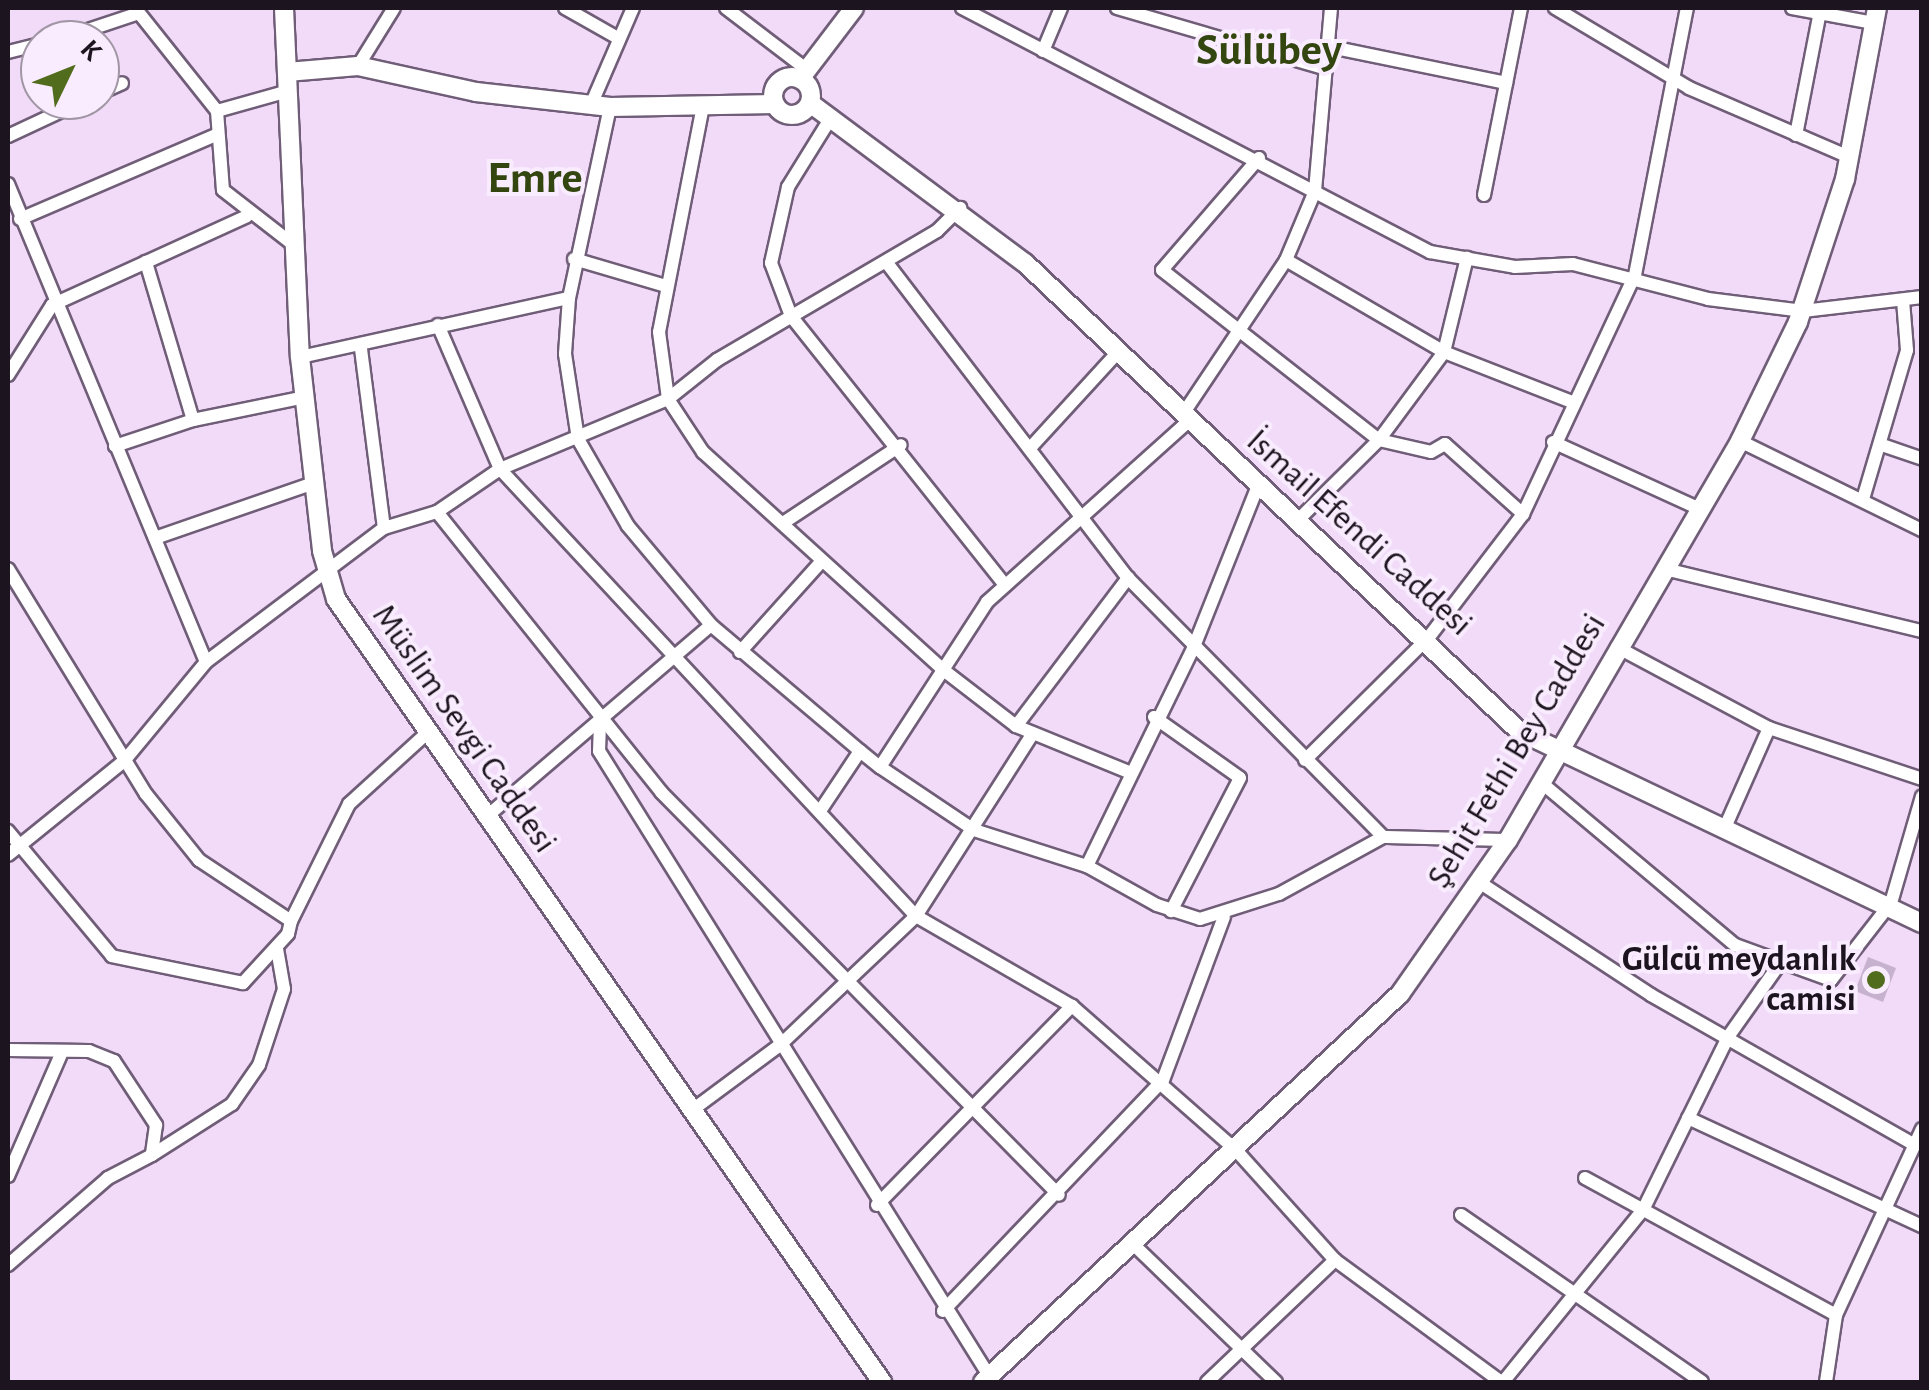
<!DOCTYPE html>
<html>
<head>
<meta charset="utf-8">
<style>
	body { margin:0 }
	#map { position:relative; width:1929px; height:1390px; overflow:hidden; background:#f1dbf9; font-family:"Alegreya Sans",sans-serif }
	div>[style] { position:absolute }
	.building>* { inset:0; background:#c6b1ce }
	.roads { filter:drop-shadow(2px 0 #705d77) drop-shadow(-2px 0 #705d77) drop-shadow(0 2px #705d77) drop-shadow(0 -2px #705d77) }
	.street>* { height:12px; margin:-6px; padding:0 6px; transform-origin:6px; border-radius:6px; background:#fff }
	.secondary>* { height:18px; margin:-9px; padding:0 9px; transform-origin:9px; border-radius:9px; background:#fff }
	.secondary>.ring { margin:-9px; padding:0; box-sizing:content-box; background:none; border:18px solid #fff; border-radius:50% }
	.dots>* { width:28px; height:28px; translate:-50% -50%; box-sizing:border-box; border:5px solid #f9ecfe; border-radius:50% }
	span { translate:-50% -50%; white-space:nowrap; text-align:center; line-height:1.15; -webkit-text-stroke:8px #f9ecfe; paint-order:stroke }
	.street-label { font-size:35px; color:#1c141e }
	.poi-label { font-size:35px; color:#1c141e; font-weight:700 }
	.right { translate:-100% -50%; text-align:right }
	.district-label { font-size:45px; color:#344610; font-weight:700 }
	.frame { position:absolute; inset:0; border:10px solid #1c141e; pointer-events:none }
	.north { position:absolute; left:20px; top:20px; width:100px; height:100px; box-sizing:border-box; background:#f9ecfe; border:2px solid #a196a4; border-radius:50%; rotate:47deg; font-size:28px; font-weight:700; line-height:40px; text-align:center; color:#1c141e }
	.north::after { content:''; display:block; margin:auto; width:35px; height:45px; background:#526c1d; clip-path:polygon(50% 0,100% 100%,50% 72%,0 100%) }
</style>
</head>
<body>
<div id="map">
	<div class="building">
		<i style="clip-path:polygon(1868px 957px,1896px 968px,1883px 1002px,1855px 991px)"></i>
	</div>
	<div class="roads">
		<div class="street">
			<i style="left:565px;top:8px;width:59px;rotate:29.6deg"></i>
			<i style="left:726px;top:8px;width:101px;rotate:37.3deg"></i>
			<i style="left:962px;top:8px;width:528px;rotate:27.54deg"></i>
			<i style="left:1430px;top:252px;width:86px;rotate:10deg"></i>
			<i style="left:1515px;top:267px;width:58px;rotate:-3deg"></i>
			<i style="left:1573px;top:264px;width:139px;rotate:14.5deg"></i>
			<i style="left:1708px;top:299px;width:96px;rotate:7.2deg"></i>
			<i style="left:1803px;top:311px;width:120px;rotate:-6.7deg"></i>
			<i style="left:1117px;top:8px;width:215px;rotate:16.2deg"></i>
			<i style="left:1555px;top:8px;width:156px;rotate:30.8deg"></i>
			<i style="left:1689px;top:88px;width:174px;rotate:23.3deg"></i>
			<i style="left:1792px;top:8px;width:83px;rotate:10.4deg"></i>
			<i style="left:58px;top:40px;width:85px;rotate:-18.4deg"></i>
			<i style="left:139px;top:13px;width:125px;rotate:51.5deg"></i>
			<i style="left:217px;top:111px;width:74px;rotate:-15.7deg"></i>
			<i style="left:1326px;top:46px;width:184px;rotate:11.6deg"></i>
			<i style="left:1043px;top:51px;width:47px;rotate:-67.3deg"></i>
			<i style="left:8px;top:52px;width:33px;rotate:-14deg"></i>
			<i style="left:358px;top:66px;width:68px;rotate:-58.2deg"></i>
			<i style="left:100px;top:93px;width:24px;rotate:-24deg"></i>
			<i style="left:591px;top:105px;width:106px;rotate:-66.6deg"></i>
			<i style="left:610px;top:107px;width:195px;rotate:102.1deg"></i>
			<i style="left:569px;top:298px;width:56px;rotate:94.1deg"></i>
			<i style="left:565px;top:354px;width:86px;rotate:81.3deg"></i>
			<i style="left:578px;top:439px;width:100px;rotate:60.1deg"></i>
			<i style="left:628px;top:526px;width:129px;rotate:50deg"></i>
			<i style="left:711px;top:625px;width:195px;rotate:40.2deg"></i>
			<i style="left:217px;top:111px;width:79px;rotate:85.7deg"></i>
			<i style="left:223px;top:190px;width:90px;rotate:37.8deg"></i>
			<i style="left:702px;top:111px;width:225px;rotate:101deg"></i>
			<i style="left:659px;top:332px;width:68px;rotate:82.3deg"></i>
			<i style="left:668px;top:399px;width:64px;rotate:56.6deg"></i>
			<i style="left:703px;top:452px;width:328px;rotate:42.2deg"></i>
			<i style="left:946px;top:672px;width:88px;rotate:37.6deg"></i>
			<i style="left:1016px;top:726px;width:122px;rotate:22.2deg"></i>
			<i style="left:832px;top:116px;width:84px;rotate:121.8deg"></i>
			<i style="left:788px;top:187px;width:78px;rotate:102.6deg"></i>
			<i style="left:771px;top:263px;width:57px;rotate:69.3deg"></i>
			<i style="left:791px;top:316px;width:344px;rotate:51.5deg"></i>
			<i style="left:1796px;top:135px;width:126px;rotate:-79deg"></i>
			<i style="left:8px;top:136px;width:85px;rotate:-25.1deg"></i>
			<i style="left:1259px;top:158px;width:148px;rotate:130.9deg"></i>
			<i style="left:1162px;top:270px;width:276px;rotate:38.1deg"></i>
			<i style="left:1379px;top:440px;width:53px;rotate:13deg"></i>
			<i style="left:1431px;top:452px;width:16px;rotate:-30deg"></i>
			<i style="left:1445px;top:444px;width:105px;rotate:41.9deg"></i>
			<i style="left:8px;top:184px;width:517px;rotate:67.5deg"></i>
			<i style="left:206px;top:662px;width:129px;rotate:129.6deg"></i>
			<i style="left:124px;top:761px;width:149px;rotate:141deg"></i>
			<i style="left:1484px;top:195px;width:191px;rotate:-78.8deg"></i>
			<i style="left:20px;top:219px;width:215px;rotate:-23.2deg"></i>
			<i style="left:574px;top:259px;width:96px;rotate:16.4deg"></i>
			<i style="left:1286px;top:260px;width:183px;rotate:30.2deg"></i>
			<i style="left:1444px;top:352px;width:135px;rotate:21.3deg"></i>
			<i style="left:887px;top:263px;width:397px;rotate:52.6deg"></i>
			<i style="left:1128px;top:578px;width:363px;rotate:45.4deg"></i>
			<i style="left:438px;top:325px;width:157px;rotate:66.7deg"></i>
			<i style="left:500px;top:469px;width:611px;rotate:47.06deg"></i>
			<i style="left:916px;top:916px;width:180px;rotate:30deg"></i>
			<i style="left:1072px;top:1006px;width:217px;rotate:41.3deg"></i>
			<i style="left:1235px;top:1149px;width:149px;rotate:48deg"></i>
			<i style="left:1335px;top:1260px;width:206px;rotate:36.3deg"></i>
			<i style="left:361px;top:349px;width:180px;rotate:82.7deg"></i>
			<i style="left:300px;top:357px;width:275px;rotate:-12.4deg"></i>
			<i style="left:8px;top:375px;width:83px;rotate:-57.8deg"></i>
			<i style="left:52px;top:305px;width:214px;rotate:-24.5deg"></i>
			<i style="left:1183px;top:414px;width:185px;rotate:-56.2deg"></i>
			<i style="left:1286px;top:260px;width:75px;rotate:-67.2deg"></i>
			<i style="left:1315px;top:191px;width:184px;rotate:-85deg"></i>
			<i style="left:193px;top:420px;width:114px;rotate:-11.6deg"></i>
			<i style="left:1740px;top:441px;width:203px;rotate:26.1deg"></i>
			<i style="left:1553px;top:442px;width:162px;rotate:24.5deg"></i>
			<i style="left:115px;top:446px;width:82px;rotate:-18.4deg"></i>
			<i style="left:193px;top:420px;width:165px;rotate:-106.6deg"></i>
			<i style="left:1885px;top:446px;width:39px;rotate:19deg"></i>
			<i style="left:1031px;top:447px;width:129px;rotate:-47.5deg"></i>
			<i style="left:1863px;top:499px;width:155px;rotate:-73.5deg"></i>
			<i style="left:1907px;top:350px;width:50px;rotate:-94.6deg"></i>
			<i style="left:437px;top:512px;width:359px;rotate:51.3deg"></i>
			<i style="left:661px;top:792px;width:566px;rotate:45.36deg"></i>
			<i style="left:783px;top:523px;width:141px;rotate:-33.5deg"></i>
			<i style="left:1295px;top:523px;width:118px;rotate:-44.7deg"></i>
			<i style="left:1379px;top:440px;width:109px;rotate:-53.5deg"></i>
			<i style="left:1444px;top:352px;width:97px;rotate:-76.3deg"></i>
			<i style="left:155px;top:538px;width:168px;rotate:-19.1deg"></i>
			<i style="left:8px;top:569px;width:264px;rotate:58.5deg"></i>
			<i style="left:146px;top:794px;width:85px;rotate:51.2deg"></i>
			<i style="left:199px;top:860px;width:110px;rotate:33.5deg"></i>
			<i style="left:291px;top:921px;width:13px;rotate:103deg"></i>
			<i style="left:288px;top:934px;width:67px;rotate:132.6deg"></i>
			<i style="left:243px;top:983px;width:134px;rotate:-168.4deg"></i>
			<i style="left:112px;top:956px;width:163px;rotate:-129.8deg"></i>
			<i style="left:1665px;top:569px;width:264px;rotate:13.6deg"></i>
			<i style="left:1617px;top:647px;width:172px;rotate:28.1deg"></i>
			<i style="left:1769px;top:728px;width:161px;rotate:18.4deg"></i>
			<i style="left:740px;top:652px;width:122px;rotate:-48deg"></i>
			<i style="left:206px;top:662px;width:223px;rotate:-37deg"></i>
			<i style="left:384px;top:528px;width:55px;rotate:-16.8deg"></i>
			<i style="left:437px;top:512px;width:76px;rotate:-34.3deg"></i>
			<i style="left:500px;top:469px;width:182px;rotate:-22.6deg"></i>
			<i style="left:668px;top:399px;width:63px;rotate:-38.5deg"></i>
			<i style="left:717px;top:360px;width:255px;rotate:-30.4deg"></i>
			<i style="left:937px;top:231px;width:33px;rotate:-45deg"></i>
			<i style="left:1154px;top:717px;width:105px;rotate:35.3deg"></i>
			<i style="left:1240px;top:778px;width:150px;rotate:117.4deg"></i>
			<i style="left:600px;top:723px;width:28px;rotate:92deg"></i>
			<i style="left:599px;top:751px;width:744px;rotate:58.02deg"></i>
			<i style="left:1016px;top:726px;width:186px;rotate:-52.9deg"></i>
			<i style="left:1305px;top:760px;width:175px;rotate:-44.8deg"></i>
			<i style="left:1429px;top:637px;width:155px;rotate:-52.6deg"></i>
			<i style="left:1523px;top:514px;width:264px;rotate:-64.9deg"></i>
			<i style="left:1635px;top:275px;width:272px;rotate:-79deg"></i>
			<i style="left:880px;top:767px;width:113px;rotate:33.8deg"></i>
			<i style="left:974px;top:830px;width:119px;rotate:17.7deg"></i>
			<i style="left:1087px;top:866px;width:80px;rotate:29.1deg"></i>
			<i style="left:1157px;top:905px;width:45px;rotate:18deg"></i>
			<i style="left:1200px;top:919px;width:83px;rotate:-17.6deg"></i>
			<i style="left:1279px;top:894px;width:119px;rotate:-28.7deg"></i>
			<i style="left:1383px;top:837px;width:125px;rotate:1.4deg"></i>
			<i style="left:1543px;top:784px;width:251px;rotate:40deg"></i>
			<i style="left:1735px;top:945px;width:102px;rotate:20deg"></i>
			<i style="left:1831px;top:980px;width:98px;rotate:-52.1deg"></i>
			<i style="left:1891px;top:903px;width:111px;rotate:-73.8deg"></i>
			<i style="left:820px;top:811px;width:72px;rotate:-56.3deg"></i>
			<i style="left:860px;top:751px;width:26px;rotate:39deg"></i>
			<i style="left:880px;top:767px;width:197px;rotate:-57deg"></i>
			<i style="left:987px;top:602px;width:271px;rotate:-41.9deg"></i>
			<i style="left:485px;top:818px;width:297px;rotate:-40.5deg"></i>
			<i style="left:1726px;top:825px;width:106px;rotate:-66.1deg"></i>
			<i style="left:1087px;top:866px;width:242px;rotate:-64deg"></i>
			<i style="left:1193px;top:649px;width:173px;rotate:-68.3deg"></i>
			<i style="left:1479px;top:882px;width:206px;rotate:33.3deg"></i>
			<i style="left:1651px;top:995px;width:304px;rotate:29.6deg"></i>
			<i style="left:291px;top:921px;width:131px;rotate:-63.6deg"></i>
			<i style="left:349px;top:804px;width:104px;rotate:-42.3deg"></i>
			<i style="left:8px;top:1050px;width:81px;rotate:0.7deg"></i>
			<i style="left:89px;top:1051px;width:27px;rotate:22deg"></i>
			<i style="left:114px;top:1061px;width:77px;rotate:56.7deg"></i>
			<i style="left:156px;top:1125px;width:30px;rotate:98deg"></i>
			<i style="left:152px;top:1155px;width:50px;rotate:152.4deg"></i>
			<i style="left:108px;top:1178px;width:133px;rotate:139deg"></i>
			<i style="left:691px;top:1111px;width:111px;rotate:-36.6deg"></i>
			<i style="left:780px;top:1045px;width:187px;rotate:-43.5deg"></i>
			<i style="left:916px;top:916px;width:217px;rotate:-57.4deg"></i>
			<i style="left:1688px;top:1118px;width:258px;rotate:24.8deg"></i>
			<i style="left:152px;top:1155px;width:95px;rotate:-32.5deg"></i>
			<i style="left:232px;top:1104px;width:47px;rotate:-55.3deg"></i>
			<i style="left:259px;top:1065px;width:80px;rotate:-71.8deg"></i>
			<i style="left:284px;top:989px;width:41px;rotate:-99.9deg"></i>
			<i style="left:8px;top:1176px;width:133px;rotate:-66.5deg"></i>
			<i style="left:1585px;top:1178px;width:286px;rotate:28.6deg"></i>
			<i style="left:877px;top:1205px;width:279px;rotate:-45.6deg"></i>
			<i style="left:1461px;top:1215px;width:293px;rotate:34.7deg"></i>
			<i style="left:1133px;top:1244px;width:199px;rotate:44deg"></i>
			<i style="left:943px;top:1311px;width:319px;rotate:-46.4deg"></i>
			<i style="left:1163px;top:1080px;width:174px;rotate:-69.5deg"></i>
			<i style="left:1207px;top:1382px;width:177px;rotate:-43.6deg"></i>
			<i style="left:1503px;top:1382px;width:222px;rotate:-50.9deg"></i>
			<i style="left:1643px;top:1210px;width:193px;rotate:-63.8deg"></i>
			<i style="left:1728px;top:1037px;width:87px;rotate:-54.8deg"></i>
			<i style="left:1826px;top:1382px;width:68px;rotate:-81.5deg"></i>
			<i style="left:1836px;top:1315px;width:205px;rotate:-65.2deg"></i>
		</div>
		<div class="secondary">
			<i style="left:284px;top:8px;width:349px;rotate:87.4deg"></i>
			<i style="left:300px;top:357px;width:195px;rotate:83.5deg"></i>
			<i style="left:322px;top:551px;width:50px;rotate:73.7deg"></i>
			<i style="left:336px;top:599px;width:955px;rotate:55.11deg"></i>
			<i style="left:287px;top:72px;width:71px;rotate:-4.8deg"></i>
			<i style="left:358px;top:66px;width:121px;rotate:12.4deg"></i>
			<i style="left:476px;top:92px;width:135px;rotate:6.4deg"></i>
			<i style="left:610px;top:107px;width:165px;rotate:-1deg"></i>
			<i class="ring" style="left:773px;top:77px;width:20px;height:20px"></i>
			<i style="left:800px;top:79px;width:89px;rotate:-52.7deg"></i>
			<i style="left:810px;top:103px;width:268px;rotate:36.7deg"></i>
			<i style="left:1025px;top:263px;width:680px;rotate:43.45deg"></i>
			<i style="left:1519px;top:731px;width:446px;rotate:25.5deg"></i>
			<i style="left:983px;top:1382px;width:570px;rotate:-42.94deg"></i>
			<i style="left:1400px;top:994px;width:188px;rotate:-55deg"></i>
			<i style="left:1508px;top:840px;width:462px;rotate:-59.8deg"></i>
			<i style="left:1740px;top:441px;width:132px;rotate:-64deg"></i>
			<i style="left:1798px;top:322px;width:151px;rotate:-71.8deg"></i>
			<i style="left:1845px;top:179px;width:174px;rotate:-79.4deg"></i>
		</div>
	</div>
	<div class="dots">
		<i style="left:1876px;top:980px;background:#526c1d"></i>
	</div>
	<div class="street-label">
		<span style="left:1359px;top:533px;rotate:42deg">İsmail Efendi Caddesi</span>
		<span style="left:464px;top:729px;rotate:55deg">Müslim Sevgi Caddesi</span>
		<span style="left:1517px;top:751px;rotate:-59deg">Şehit Fethi Bey Caddesi</span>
	</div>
	<div class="poi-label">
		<span class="right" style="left:1856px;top:980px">Gülcü meydanlık<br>camisi</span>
	</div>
	<div class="district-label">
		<span style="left:1269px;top:51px">Sülübey</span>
		<span style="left:535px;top:179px">Emre</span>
	</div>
	<div class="frame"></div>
	<div class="north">K</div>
</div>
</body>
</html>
